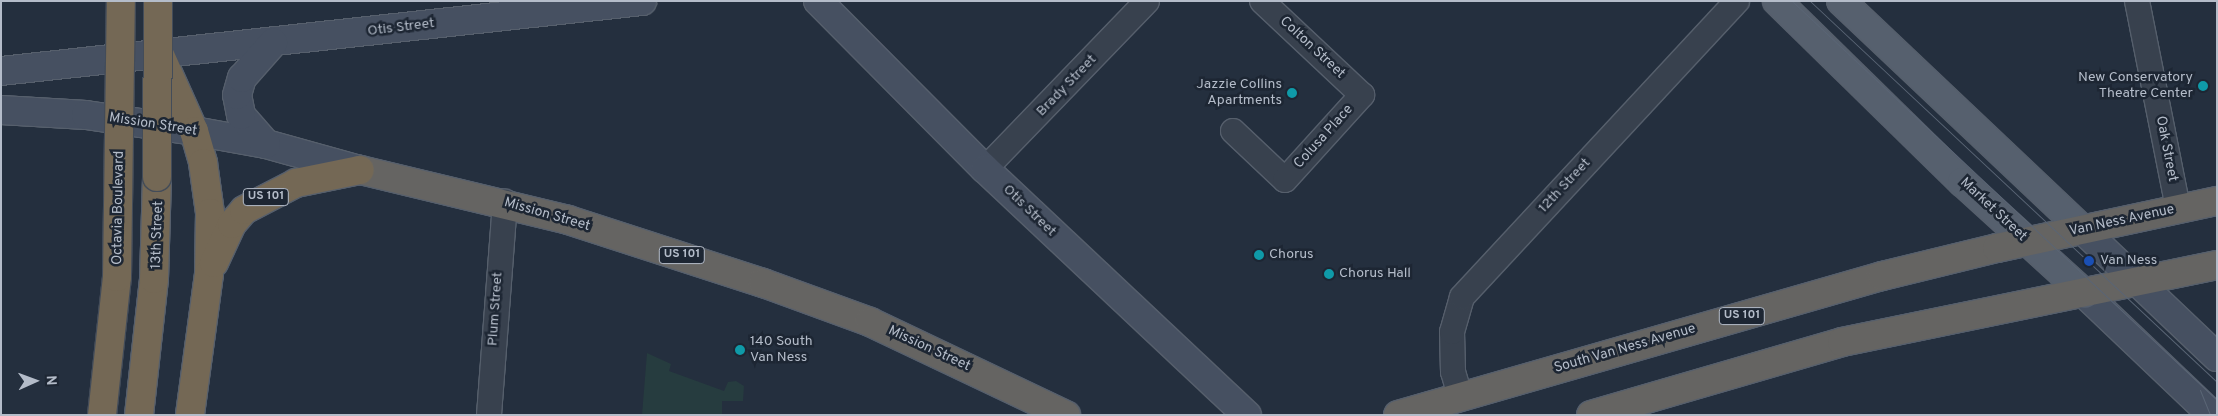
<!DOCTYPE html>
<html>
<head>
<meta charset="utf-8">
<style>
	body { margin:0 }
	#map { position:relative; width:2218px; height:416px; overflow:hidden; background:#242f3e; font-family:Overpass,sans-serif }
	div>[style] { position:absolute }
	.green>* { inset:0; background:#263c3f }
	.roads { filter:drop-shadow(1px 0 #565f6c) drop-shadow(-1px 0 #565f6c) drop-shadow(0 1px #565f6c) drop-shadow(0 -1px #565f6c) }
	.minor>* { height:24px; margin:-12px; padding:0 12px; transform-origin:12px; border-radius:12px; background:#38414e }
	.secondary>* { height:28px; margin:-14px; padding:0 14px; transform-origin:14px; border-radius:14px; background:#465061 }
	.primary>* { height:28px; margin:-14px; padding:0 14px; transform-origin:14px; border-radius:14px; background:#56606e }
	.trunk>* { height:28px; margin:-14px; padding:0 14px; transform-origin:14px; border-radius:14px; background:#656462 }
	.motorway>* { height:28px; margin:-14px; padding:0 14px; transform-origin:14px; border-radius:14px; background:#746855 }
	.tram>* { height:1px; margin:-0.5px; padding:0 0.5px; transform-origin:0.5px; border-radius:0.5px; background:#5a6575 }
	.bridges { filter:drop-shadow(1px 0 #434c59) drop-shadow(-1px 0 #434c59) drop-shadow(0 1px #434c59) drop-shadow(0 -1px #434c59) }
	.motorway-bridge>* { height:28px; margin:-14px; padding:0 14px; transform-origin:14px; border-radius:14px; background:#746855 }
	.dots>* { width:14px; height:14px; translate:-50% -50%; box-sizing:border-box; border:2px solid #1d2633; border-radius:50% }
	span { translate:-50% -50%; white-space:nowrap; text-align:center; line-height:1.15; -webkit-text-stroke:5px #1d2633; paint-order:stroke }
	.shield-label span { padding:1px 4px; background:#1d2633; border:1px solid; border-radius:4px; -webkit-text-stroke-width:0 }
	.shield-label { font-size:12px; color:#b4bcc9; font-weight:700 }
	.street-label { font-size:14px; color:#b4bcc9 }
	.poi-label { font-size:14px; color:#b4bcc9 }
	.right { translate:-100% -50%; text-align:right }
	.left { translate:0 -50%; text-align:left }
	.frame { position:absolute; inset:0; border:2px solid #b4bcc9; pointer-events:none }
	.north { position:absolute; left:10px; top:356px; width:50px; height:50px; -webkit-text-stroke:4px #1d2633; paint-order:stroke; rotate:88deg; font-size:14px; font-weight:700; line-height:20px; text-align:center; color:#b4bcc9 }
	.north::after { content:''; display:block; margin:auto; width:18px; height:22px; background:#b4bcc9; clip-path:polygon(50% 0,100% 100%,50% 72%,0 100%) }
</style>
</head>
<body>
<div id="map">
	<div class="green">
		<i style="clip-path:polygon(647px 353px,671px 364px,669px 371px,724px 391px,728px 382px,736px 381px,744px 386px,743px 401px,722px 401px,722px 415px,642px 415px)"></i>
	</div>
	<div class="roads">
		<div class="minor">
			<i style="left:2137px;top:1px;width:212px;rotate:78.8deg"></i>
			<i style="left:1233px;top:131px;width:71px;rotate:43.3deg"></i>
			<i style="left:1285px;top:180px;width:115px;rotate:-47.8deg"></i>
			<i style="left:1362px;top:95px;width:137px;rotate:-136.8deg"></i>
			<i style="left:985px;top:169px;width:233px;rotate:-46deg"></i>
			<i style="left:1460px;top:396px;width:25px;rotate:-106deg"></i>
			<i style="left:1453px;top:372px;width:40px;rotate:-91.4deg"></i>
			<i style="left:1452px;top:332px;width:36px;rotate:-74deg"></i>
			<i style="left:1462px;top:297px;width:404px;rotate:-47.1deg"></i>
			<i style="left:489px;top:415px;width:214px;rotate:-85.7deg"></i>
		</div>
		<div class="secondary">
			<i style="left:818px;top:1px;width:237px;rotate:45.2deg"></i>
			<i style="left:985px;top:169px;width:359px;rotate:43.2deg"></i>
			<i style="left:1px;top:71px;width:645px;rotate:-6.23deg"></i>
			<i style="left:1px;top:110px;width:85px;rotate:3.4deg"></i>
			<i style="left:86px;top:115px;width:109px;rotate:8.4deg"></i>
			<i style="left:194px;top:131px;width:73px;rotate:10.2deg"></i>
			<i style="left:266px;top:144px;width:98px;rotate:15.5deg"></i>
			<i style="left:266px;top:144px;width:38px;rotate:-131deg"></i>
			<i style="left:241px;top:115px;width:20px;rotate:-101deg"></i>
			<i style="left:237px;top:95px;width:18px;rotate:-74deg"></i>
			<i style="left:242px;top:78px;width:47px;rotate:-48.5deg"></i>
			<i style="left:2082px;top:229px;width:186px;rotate:43.5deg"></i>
			<i style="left:2085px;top:294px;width:175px;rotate:43.6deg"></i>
		</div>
		<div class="primary">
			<i style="left:1777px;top:1px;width:259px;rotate:44.4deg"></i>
			<i style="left:1962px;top:182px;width:166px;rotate:42.3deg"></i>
			<i style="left:1841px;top:1px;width:332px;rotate:43.4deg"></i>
		</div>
		<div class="trunk">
			<i style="left:360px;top:170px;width:214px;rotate:13.5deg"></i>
			<i style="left:568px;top:220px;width:205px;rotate:17.9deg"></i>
			<i style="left:763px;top:283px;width:114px;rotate:20deg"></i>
			<i style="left:870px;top:322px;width:217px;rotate:25.4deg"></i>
			<i style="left:1398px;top:415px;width:504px;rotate:-16.02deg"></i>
			<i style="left:1882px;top:276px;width:118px;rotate:-13.7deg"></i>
			<i style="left:1997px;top:248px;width:225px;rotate:-12.1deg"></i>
			<i style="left:1591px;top:415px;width:261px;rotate:-16.2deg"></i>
			<i style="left:1842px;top:342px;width:383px;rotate:-11.6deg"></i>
		</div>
		<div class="motorway">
			<i style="left:160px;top:55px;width:83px;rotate:65.9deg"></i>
			<i style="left:194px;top:131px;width:33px;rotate:74deg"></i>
			<i style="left:203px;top:163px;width:50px;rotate:82deg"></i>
			<i style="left:210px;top:213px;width:61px;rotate:90.9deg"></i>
			<i style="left:209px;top:274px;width:142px;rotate:97.7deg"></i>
			<i style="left:214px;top:263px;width:43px;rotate:-65.2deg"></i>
			<i style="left:232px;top:224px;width:18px;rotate:-49deg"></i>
			<i style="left:244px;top:210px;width:59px;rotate:-27.4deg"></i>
			<i style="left:296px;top:183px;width:65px;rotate:-11.5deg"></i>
			<i style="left:139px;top:415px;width:137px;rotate:-83.7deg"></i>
			<i style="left:154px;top:279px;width:102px;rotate:-88.3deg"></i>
		</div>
	</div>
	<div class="tram">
		<i style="left:1792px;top:1px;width:583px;rotate:43.19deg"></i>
		<i style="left:1810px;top:1px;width:558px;rotate:43.11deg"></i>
		<i style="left:2200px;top:390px;width:27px;rotate:68deg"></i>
	</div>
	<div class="bridges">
		<div class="motorway-bridge">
			<i style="left:157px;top:177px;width:176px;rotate:-89.7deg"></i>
			<i style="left:102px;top:415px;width:139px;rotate:-83.8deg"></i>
			<i style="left:117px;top:277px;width:276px;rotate:-89.2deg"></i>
		</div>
	</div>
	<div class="dots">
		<i style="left:2203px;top:86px;background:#0f9aa8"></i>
		<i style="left:1292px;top:93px;background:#0f9aa8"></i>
		<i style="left:1259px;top:255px;background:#0f9aa8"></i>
		<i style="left:2089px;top:261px;background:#1a4fb4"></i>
		<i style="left:1329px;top:274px;background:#0f9aa8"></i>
		<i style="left:740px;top:350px;background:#0f9aa8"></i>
	</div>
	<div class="shield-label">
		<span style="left:266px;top:197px">US 101</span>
		<span style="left:682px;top:255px">US 101</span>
		<span style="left:1742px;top:316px">US 101</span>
	</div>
	<div class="street-label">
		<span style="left:401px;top:28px;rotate:-7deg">Otis Street</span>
		<span style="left:1312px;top:48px;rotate:43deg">Colton Street</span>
		<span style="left:1067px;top:86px;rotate:-46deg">Brady Street</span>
		<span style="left:153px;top:125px;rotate:9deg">Mission Street</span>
		<span style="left:1324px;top:137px;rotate:-48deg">Colusa Place</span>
		<span style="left:2166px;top:149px;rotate:79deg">Oak Street</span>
		<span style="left:1565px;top:186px;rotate:-47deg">12th Street</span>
		<span style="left:119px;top:208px;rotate:-89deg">Octavia Boulevard</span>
		<span style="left:1993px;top:210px;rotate:43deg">Market Street</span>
		<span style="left:1029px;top:211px;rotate:44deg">Otis Street</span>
		<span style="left:547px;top:215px;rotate:16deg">Mission Street</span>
		<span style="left:2122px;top:221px;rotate:-12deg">Van Ness Avenue</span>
		<span style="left:158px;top:235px;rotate:-88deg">13th Street</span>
		<span style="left:496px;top:309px;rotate:-86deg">Plum Street</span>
		<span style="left:929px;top:349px;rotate:25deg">Mission Street</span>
		<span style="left:1625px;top:349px;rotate:-16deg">South Van Ness Avenue</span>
	</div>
	<div class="poi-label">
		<span class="right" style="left:2193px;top:86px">New Conservatory<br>Theatre Center</span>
		<span class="right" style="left:1282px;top:93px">Jazzie Collins<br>Apartments</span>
		<span class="left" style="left:1269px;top:255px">Chorus</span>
		<span class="left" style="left:2100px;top:261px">Van Ness</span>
		<span class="left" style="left:1339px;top:274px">Chorus Hall</span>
		<span class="left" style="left:750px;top:350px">140 South<br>Van Ness</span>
	</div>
	<div class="frame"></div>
	<div class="north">N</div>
</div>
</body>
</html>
